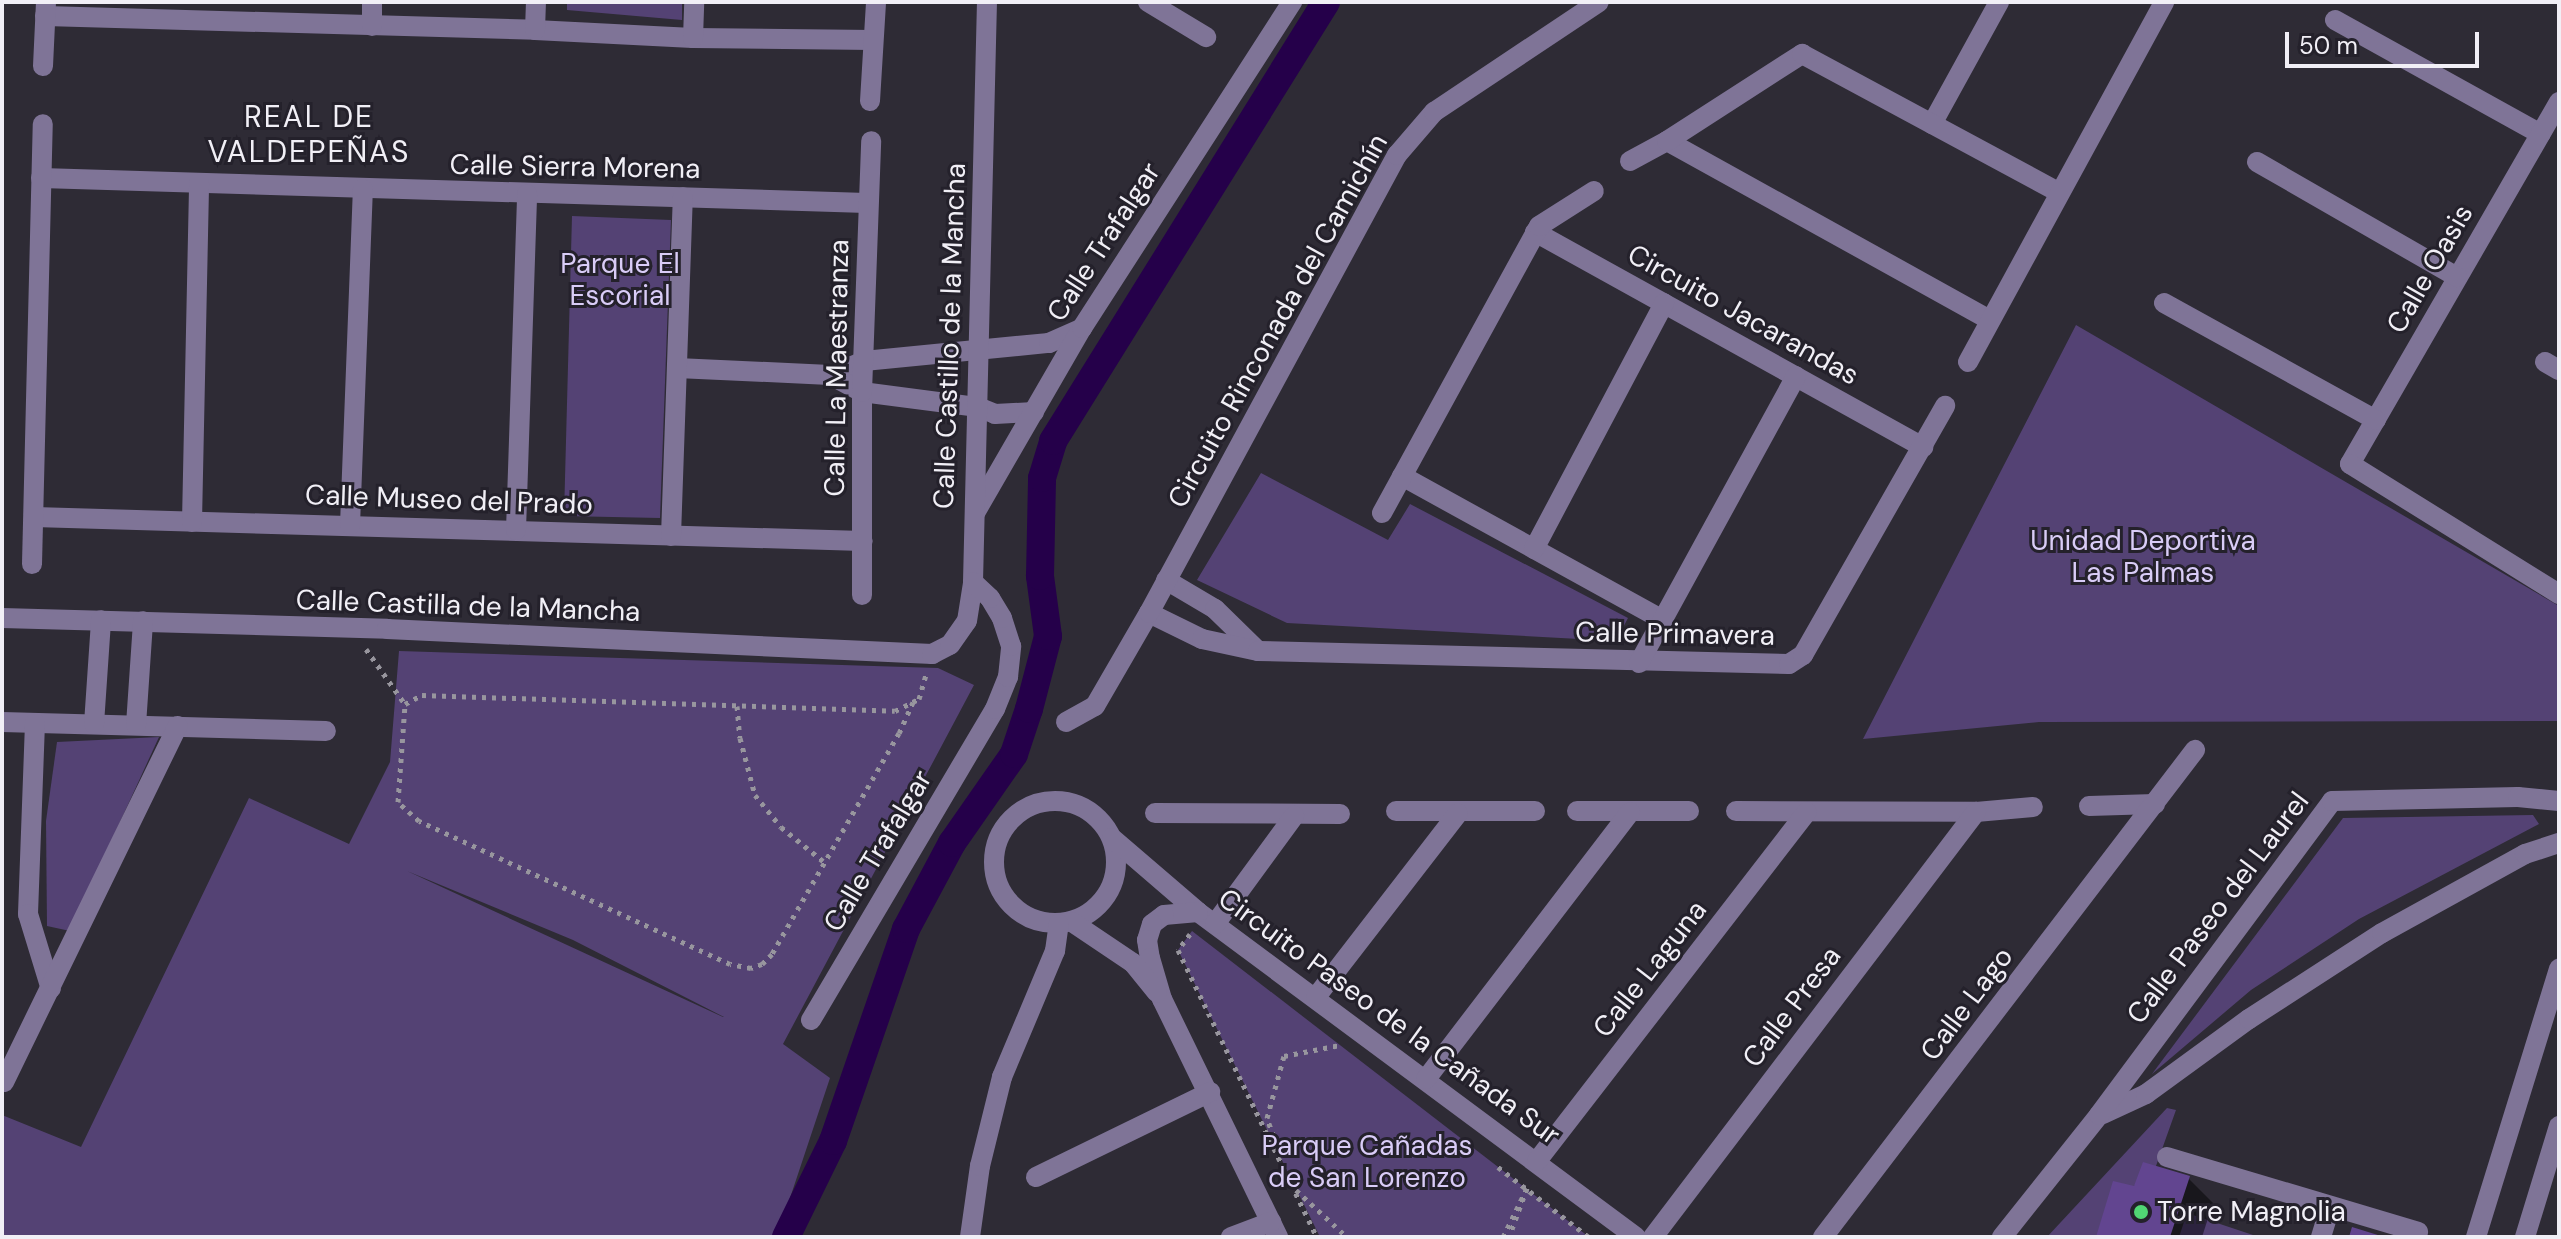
<!DOCTYPE html>
<html>
<head>
<meta charset="utf-8">
<style>
	body { margin:0 }
	#map { position:relative; width:2561px; height:1239px; overflow:hidden; background:#2e2b35; font-family:"DM Sans",sans-serif }
	div>[style] { position:absolute }
	.green>* { inset:0; background:#544274 }
	.shadow>* { inset:0; background:#0007 }
	.canal>* { height:28px; margin:-14px; padding:0 14px; transform-origin:14px; border-radius:14px; background:#25004a }
	.building>* { inset:0; background:#624590 }
	.path>* { height:5px; margin-top:-2.5px; transform-origin:0; background:repeating-linear-gradient(90deg,#98969e 0 4px,transparent 0 10px) }
	.minor>* { height:20px; margin:-10px; padding:0 10px; transform-origin:10px; border-radius:10px; background:#7f7497 }
	.minor>.ring { margin:-10px; padding:0; box-sizing:content-box; background:none; border:20px solid #7f7497; border-radius:50% }
	.dots>* { width:22px; height:22px; translate:-50% -50%; box-sizing:border-box; border:4px solid #24212b; border-radius:50% }
	span { translate:-50% -50%; white-space:nowrap; text-align:center; line-height:1.15; -webkit-text-stroke:6px #24212b; paint-order:stroke }
	.street-label { font-size:28px; color:#f1eff6 }
	.park-label { font-size:28px; color:#d9ccf7 }
	.poi-label { font-size:28px; color:#f1eff6 }
	.left { translate:0 -50%; text-align:left }
	.neighbourhood-label { font-size:30px; color:#f1eff6; letter-spacing:2px }
	.frame { position:absolute; inset:0; border:4px solid #f1eff6; pointer-events:none }
	.scale { position:absolute; left:2285px; top:32px; width:194px; height:36px; box-sizing:border-box; border:4px solid #f1eff6; border-top:0; padding-left:10px; font-size:24px; line-height:28px; white-space:nowrap; color:#f1eff6; -webkit-text-stroke:6px #24212b; paint-order:stroke }
</style>
</head>
<body>
<div id="map">
	<div class="green">
		<i style="clip-path:polygon(567px 2px,682px 2px,682px 20px,567px 10px)"></i>
		<i style="clip-path:polygon(572px 216px,671px 220px,660px 518px,564px 516px)"></i>
		<i style="clip-path:polygon(2076px 325px,2559px 606px,2559px 721px,2039px 722px,1863px 739px)"></i>
		<i style="clip-path:polygon(1261px 473px,1388px 540px,1410px 504px,1628px 618px,1616px 641px,1287px 623px,1197px 580px)"></i>
		<i style="clip-path:polygon(evenodd,399px 651px,938px 668px,974px 685px,783px 1044px,830px 1078px,777px 1237px,2px 1237px,2px 1115px,81px 1147px,249px 798px,349px 844px,390px 762px,399px 651px,407px 871px,573px 940px,724px 1017px,723px 1017px,407px 871px)"></i>
		<i style="clip-path:polygon(159px 737px,70px 931px,47px 926px,46px 821px,57px 742px)"></i>
		<i style="clip-path:polygon(2533px 815px,2539px 824px,2359px 919px,2251px 990px,2152px 1074px,2343px 818px)"></i>
		<i style="clip-path:polygon(1192px 931px,1589px 1237px,1320px 1237px,1178px 950px)"></i>
		<i style="clip-path:polygon(2167px 1108px,2176px 1110px,2156px 1166px,2134px 1186px,2096px 1237px,2047px 1237px)"></i>
		<i style="clip-path:polygon(2187px 1213px,2259px 1237px,2179px 1237px)"></i>
	</div>
	<div class="shadow">
		<i style="clip-path:polygon(2188px 1178px,2213px 1203px,2202px 1237px,2098px 1237px,2135px 1189px)"></i>
	</div>
	<div class="canal">
		<i style="left:786px;top:1237px;width:107px;rotate:-63.9deg"></i>
		<i style="left:833px;top:1141px;width:224px;rotate:-71deg"></i>
		<i style="left:906px;top:929px;width:98px;rotate:-61.9deg"></i>
		<i style="left:952px;top:843px;width:108px;rotate:-55.1deg"></i>
		<i style="left:1014px;top:754px;width:47px;rotate:-71.6deg"></i>
		<i style="left:1029px;top:709px;width:75px;rotate:-75.4deg"></i>
		<i style="left:1048px;top:636px;width:61px;rotate:-97.6deg"></i>
		<i style="left:1040px;top:576px;width:98px;rotate:-88.8deg"></i>
		<i style="left:1042px;top:478px;width:39px;rotate:-73deg"></i>
		<i style="left:1053px;top:441px;width:517px;rotate:-58.12deg"></i>
	</div>
	<div class="building">
		<i style="clip-path:polygon(2143px 1162px,2190px 1176px,2170px 1237px,2096px 1237px,2113px 1181px,2134px 1186px)"></i>
		<i style="clip-path:polygon(2352px 1227px,2381px 1236px,2381px 1237px,2349px 1237px)"></i>
	</div>
	<div class="path">
		<i style="left:366px;top:649px;width:67px;rotate:54.7deg"></i>
		<i style="left:913px;top:702px;width:34px;rotate:114deg"></i>
		<i style="left:899px;top:733px;width:255px;rotate:119.9deg"></i>
		<i style="left:772px;top:954px;width:14px;rotate:135deg"></i>
		<i style="left:762px;top:964px;width:12px;rotate:160deg"></i>
		<i style="left:751px;top:968px;width:21px;rotate:-169deg"></i>
		<i style="left:730px;top:964px;width:342px;rotate:-155.3deg"></i>
		<i style="left:419px;top:821px;width:28px;rotate:-138deg"></i>
		<i style="left:398px;top:802px;width:98px;rotate:-85.9deg"></i>
		<i style="left:405px;top:704px;width:19px;rotate:-28deg"></i>
		<i style="left:422px;top:695px;width:473px;rotate:1.9deg"></i>
		<i style="left:895px;top:711px;width:27px;rotate:-27deg"></i>
		<i style="left:919px;top:699px;width:26px;rotate:-74deg"></i>
		<i style="left:737px;top:706px;width:32px;rotate:85deg"></i>
		<i style="left:740px;top:738px;width:59px;rotate:75.3deg"></i>
		<i style="left:755px;top:795px;width:41px;rotate:50.9deg"></i>
		<i style="left:781px;top:827px;width:54px;rotate:39deg"></i>
		<i style="left:1190px;top:934px;width:20px;rotate:127deg"></i>
		<i style="left:1178px;top:950px;width:319px;rotate:64.2deg"></i>
		<i style="left:1281px;top:1155px;width:40px;rotate:-111deg"></i>
		<i style="left:1267px;top:1118px;width:64px;rotate:-74.7deg"></i>
		<i style="left:1284px;top:1056px;width:57px;rotate:-11.1deg"></i>
		<i style="left:1498px;top:1167px;width:115px;rotate:37.6deg"></i>
		<i style="left:1296px;top:1190px;width:69px;rotate:42.7deg"></i>
		<i style="left:1503px;top:1237px;width:55px;rotate:-63.9deg"></i>
		<i style="left:1527px;top:1188px;width:52px;rotate:110.2deg"></i>
	</div>
	<div class="minor">
		<i style="left:1148px;top:2px;width:68px;rotate:31.1deg"></i>
		<i style="left:45px;top:16px;width:490px;rotate:1.6deg"></i>
		<i style="left:535px;top:30px;width:158px;rotate:2.9deg"></i>
		<i style="left:693px;top:38px;width:180px;rotate:0.6deg"></i>
		<i style="left:2335px;top:20px;width:235px;rotate:29deg"></i>
		<i style="left:372px;top:26px;width:24px;rotate:-90deg"></i>
		<i style="left:535px;top:30px;width:28px;rotate:-88deg"></i>
		<i style="left:693px;top:38px;width:36px;rotate:-88deg"></i>
		<i style="left:43px;top:66px;width:64px;rotate:-87.3deg"></i>
		<i style="left:870px;top:101px;width:99px;rotate:-86.5deg"></i>
		<i style="left:2559px;top:102px;width:418px;rotate:120deg"></i>
		<i style="left:2350px;top:464px;width:246px;rotate:31.9deg"></i>
		<i style="left:1932px;top:124px;width:139px;rotate:-61.2deg"></i>
		<i style="left:1667px;top:141px;width:369px;rotate:29deg"></i>
		<i style="left:1630px;top:161px;width:42px;rotate:-28.4deg"></i>
		<i style="left:1667px;top:141px;width:161px;rotate:-32.8deg"></i>
		<i style="left:1802px;top:54px;width:291px;rotate:28.3deg"></i>
		<i style="left:2257px;top:162px;width:231px;rotate:29.9deg"></i>
		<i style="left:41px;top:178px;width:826px;rotate:1.73deg"></i>
		<i style="left:1535px;top:232px;width:444px;rotate:29deg"></i>
		<i style="left:2164px;top:303px;width:242px;rotate:28.9deg"></i>
		<i style="left:1968px;top:362px;width:410px;rotate:-61.4deg"></i>
		<i style="left:2545px;top:362px;width:16px;rotate:30deg"></i>
		<i style="left:677px;top:368px;width:153px;rotate:2.6deg"></i>
		<i style="left:830px;top:375px;width:37px;rotate:-22deg"></i>
		<i style="left:864px;top:361px;width:186px;rotate:-5.6deg"></i>
		<i style="left:1049px;top:343px;width:36px;rotate:-24deg"></i>
		<i style="left:830px;top:375px;width:36px;rotate:28deg"></i>
		<i style="left:862px;top:392px;width:117px;rotate:7.4deg"></i>
		<i style="left:978px;top:407px;width:18px;rotate:22deg"></i>
		<i style="left:995px;top:414px;width:39px;rotate:-3deg"></i>
		<i style="left:1402px;top:476px;width:298px;rotate:28.9deg"></i>
		<i style="left:975px;top:513px;width:214px;rotate:-60deg"></i>
		<i style="left:1082px;top:328px;width:388px;rotate:-57.2deg"></i>
		<i style="left:1382px;top:513px;width:327px;rotate:-61.3deg"></i>
		<i style="left:1539px;top:226px;width:65px;rotate:-32.5deg"></i>
		<i style="left:34px;top:517px;width:829px;rotate:1.66deg"></i>
		<i style="left:192px;top:522px;width:339px;rotate:-88.8deg"></i>
		<i style="left:350px;top:525px;width:336px;rotate:-87.8deg"></i>
		<i style="left:516px;top:530px;width:336px;rotate:-88.1deg"></i>
		<i style="left:671px;top:536px;width:339px;rotate:-88deg"></i>
		<i style="left:1534px;top:549px;width:278px;rotate:-62.1deg"></i>
		<i style="left:32px;top:564px;width:440px;rotate:-88.6deg"></i>
		<i style="left:1166px;top:580px;width:57px;rotate:30.6deg"></i>
		<i style="left:1215px;top:609px;width:60px;rotate:44.3deg"></i>
		<i style="left:862px;top:595px;width:203px;rotate:-90deg"></i>
		<i style="left:862px;top:392px;width:251px;rotate:-87.9deg"></i>
		<i style="left:1149px;top:613px;width:59px;rotate:26.1deg"></i>
		<i style="left:1202px;top:639px;width:57px;rotate:12.1deg"></i>
		<i style="left:1258px;top:651px;width:531px;rotate:1.4deg"></i>
		<i style="left:1789px;top:664px;width:17px;rotate:-33deg"></i>
		<i style="left:1803px;top:655px;width:287px;rotate:-60.3deg"></i>
		<i style="left:2px;top:618px;width:385px;rotate:1.6deg"></i>
		<i style="left:387px;top:629px;width:546px;rotate:2.63deg"></i>
		<i style="left:932px;top:654px;width:20px;rotate:-27deg"></i>
		<i style="left:950px;top:645px;width:29px;rotate:-55deg"></i>
		<i style="left:967px;top:621px;width:39px;rotate:-81deg"></i>
		<i style="left:973px;top:582px;width:580px;rotate:-88.62deg"></i>
		<i style="left:1639px;top:663px;width:327px;rotate:-61.3deg"></i>
		<i style="left:2px;top:722px;width:324px;rotate:1.6deg"></i>
		<i style="left:1066px;top:722px;width:33px;rotate:-29deg"></i>
		<i style="left:1095px;top:706px;width:108px;rotate:-59.9deg"></i>
		<i style="left:1149px;top:613px;width:521px;rotate:-61.57deg"></i>
		<i style="left:1397px;top:155px;width:57px;rotate:-49.3deg"></i>
		<i style="left:1434px;top:112px;width:198px;rotate:-33.7deg"></i>
		<i style="left:35px;top:723px;width:191px;rotate:92.1deg"></i>
		<i style="left:28px;top:914px;width:78px;rotate:73deg"></i>
		<i style="left:94px;top:724px;width:104px;rotate:-86.1deg"></i>
		<i style="left:136px;top:725px;width:104px;rotate:-86.1deg"></i>
		<i class="ring" style="left:994px;top:801px;width:102px;height:102px"></i>
		<i style="left:2089px;top:806px;width:66px;rotate:-1.7deg"></i>
		<i style="left:1396px;top:811px;width:139px"></i>
		<i style="left:1577px;top:811px;width:112px"></i>
		<i style="left:1736px;top:811px;width:240px;rotate:0.2deg"></i>
		<i style="left:1976px;top:812px;width:57px;rotate:-5deg"></i>
		<i style="left:1155px;top:813px;width:185px;rotate:0.3deg"></i>
		<i style="left:1112px;top:838px;width:113px;rotate:40.7deg"></i>
		<i style="left:1198px;top:912px;width:545px;rotate:36.58deg"></i>
		<i style="left:1198px;top:912px;width:34px;rotate:175deg"></i>
		<i style="left:1164px;top:915px;width:15px;rotate:143deg"></i>
		<i style="left:1152px;top:924px;width:17px;rotate:107deg"></i>
		<i style="left:1147px;top:940px;width:18px;rotate:81deg"></i>
		<i style="left:1150px;top:958px;width:43px;rotate:73.7deg"></i>
		<i style="left:1162px;top:999px;width:265px;rotate:64deg"></i>
		<i style="left:1072px;top:922px;width:73px;rotate:33.9deg"></i>
		<i style="left:1133px;top:963px;width:38px;rotate:51deg"></i>
		<i style="left:1215px;top:924px;width:134px;rotate:-53.8deg"></i>
		<i style="left:1316px;top:997px;width:232px;rotate:-52.3deg"></i>
		<i style="left:811px;top:1020px;width:361px;rotate:-59.4deg"></i>
		<i style="left:995px;top:709px;width:35px;rotate:-68deg"></i>
		<i style="left:1008px;top:677px;width:31px;rotate:-84deg"></i>
		<i style="left:1011px;top:646px;width:29px;rotate:-108deg"></i>
		<i style="left:1002px;top:618px;width:23px;rotate:-121deg"></i>
		<i style="left:990px;top:598px;width:23px;rotate:-137deg"></i>
		<i style="left:1426px;top:1079px;width:336px;rotate:-52.6deg"></i>
		<i style="left:4px;top:1082px;width:396px;rotate:-64deg"></i>
		<i style="left:2103px;top:1114px;width:47px;rotate:-24.9deg"></i>
		<i style="left:2146px;top:1094px;width:127px;rotate:-36.1deg"></i>
		<i style="left:2249px;top:1019px;width:158px;rotate:-32.9deg"></i>
		<i style="left:2382px;top:933px;width:163px;rotate:-28.9deg"></i>
		<i style="left:2525px;top:854px;width:36px;rotate:-18deg"></i>
		<i style="left:2167px;top:1157px;width:262px;rotate:16.6deg"></i>
		<i style="left:1537px;top:1161px;width:441px;rotate:-52.3deg"></i>
		<i style="left:1036px;top:1177px;width:194px;rotate:-26deg"></i>
		<i style="left:970px;top:1237px;width:72px;rotate:-82deg"></i>
		<i style="left:980px;top:1166px;width:92px;rotate:-76.1deg"></i>
		<i style="left:1002px;top:1077px;width:137px;rotate:-67.2deg"></i>
		<i style="left:1055px;top:951px;width:27px;rotate:-82deg"></i>
		<i style="left:1231px;top:1237px;width:43px;rotate:-20.6deg"></i>
		<i style="left:1653px;top:1237px;width:534px;rotate:-52.77deg"></i>
		<i style="left:1823px;top:1237px;width:613px;rotate:-52.63deg"></i>
		<i style="left:2002px;top:1237px;width:156px;rotate:-51.5deg"></i>
		<i style="left:2099px;top:1115px;width:391px;rotate:-53.4deg"></i>
		<i style="left:2332px;top:801px;width:186px;rotate:-1.2deg"></i>
		<i style="left:2518px;top:797px;width:41px;rotate:5.6deg"></i>
		<i style="left:2321px;top:1237px;width:31px;rotate:-73deg"></i>
		<i style="left:2476px;top:1237px;width:281px;rotate:-72.8deg"></i>
		<i style="left:2525px;top:1237px;width:116px;rotate:-73deg"></i>
	</div>
	<div class="dots">
		<i style="left:2141px;top:1212px;background:#51d674"></i>
	</div>
	<div class="street-label">
		<span style="left:575px;top:167px;rotate:1deg">Calle Sierra Morena</span>
		<span style="left:1104px;top:242px;rotate:-57deg">Calle Trafalgar</span>
		<span style="left:2430px;top:269px;rotate:-60deg">Calle Oasis</span>
		<span style="left:1743px;top:315px;rotate:29deg">Circuito Jacarandas</span>
		<span style="left:1278px;top:321px;rotate:-61deg">Circuito Rinconada del Camichín</span>
		<span style="left:950px;top:336px;rotate:-88deg">Calle Castillo de la Mancha</span>
		<span style="left:837px;top:368px;rotate:-89deg">Calle La Maestranza</span>
		<span style="left:449px;top:500px;rotate:2deg">Calle Museo del Prado</span>
		<span style="left:468px;top:606px;rotate:2deg">Calle Castilla de la Mancha</span>
		<span style="left:1675px;top:634px;rotate:1deg">Calle Primavera</span>
		<span style="left:878px;top:851px;rotate:-59deg">Calle Trafalgar</span>
		<span style="left:2218px;top:908px;rotate:-53deg">Calle Paseo del Laurel</span>
		<span style="left:1650px;top:969px;rotate:-52deg">Calle Laguna</span>
		<span style="left:1967px;top:1004px;rotate:-53deg">Calle Lago</span>
		<span style="left:1792px;top:1007px;rotate:-53deg">Calle Presa</span>
		<span style="left:1389px;top:1017px;rotate:36deg">Circuito Paseo de la Cañada Sur</span>
	</div>
	<div class="park-label">
		<span style="left:620px;top:280px">Parque El<br>Escorial</span>
		<span style="left:2143px;top:557px">Unidad Deportiva<br>Las Palmas</span>
		<span style="left:1367px;top:1162px">Parque Cañadas<br>de San Lorenzo</span>
	</div>
	<div class="poi-label">
		<span class="left" style="left:2157px;top:1212px">Torre Magnolia</span>
	</div>
	<div class="neighbourhood-label">
		<span style="left:309px;top:134px">REAL DE<br>VALDEPEÑAS</span>
	</div>
	<div class="frame"></div>
	<div class="scale">50 m</div>
</div>
</body>
</html>
